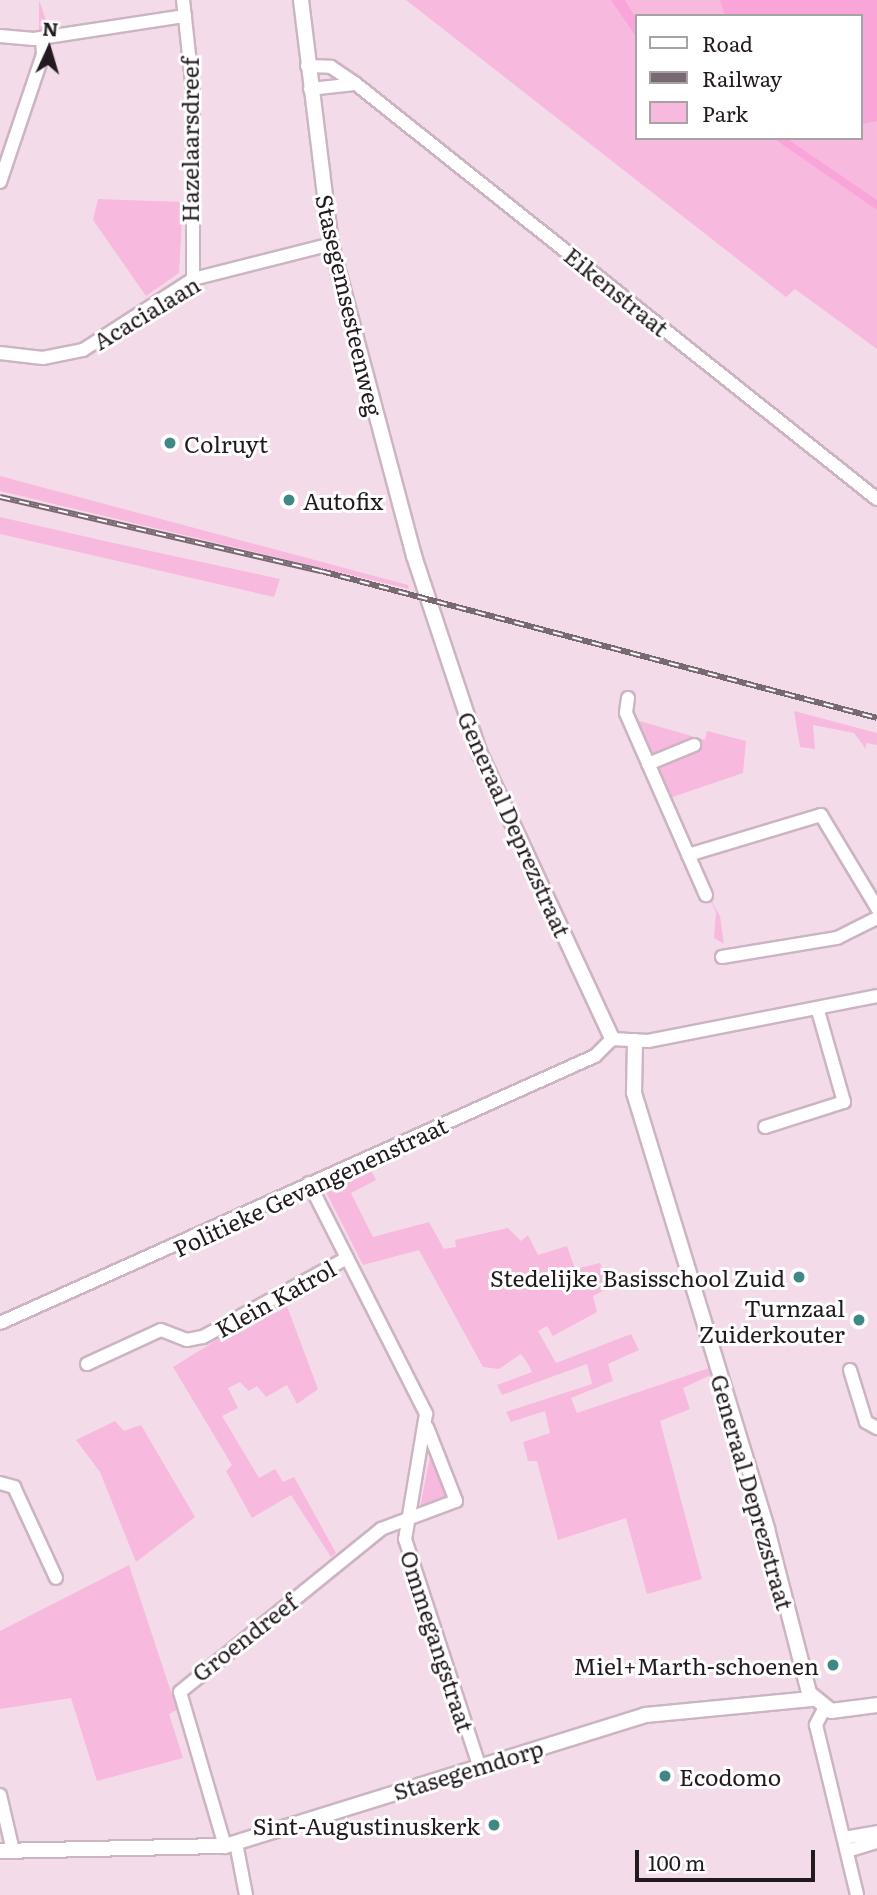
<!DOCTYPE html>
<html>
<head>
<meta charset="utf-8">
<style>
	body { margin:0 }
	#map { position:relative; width:877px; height:1895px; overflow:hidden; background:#f4dbe9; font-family:Literata,serif }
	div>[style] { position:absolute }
	.green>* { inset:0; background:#f8b9de }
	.water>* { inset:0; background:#faa5d9 }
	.roads { filter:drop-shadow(2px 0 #ccb4c2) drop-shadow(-2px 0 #ccb4c2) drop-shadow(0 2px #ccb4c2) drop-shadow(0 -2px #ccb4c2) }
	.minor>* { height:12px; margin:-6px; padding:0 6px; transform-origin:6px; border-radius:6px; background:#fff }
	.tertiary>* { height:14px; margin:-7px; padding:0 7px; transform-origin:7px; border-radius:7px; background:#fff }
	.rail>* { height:6px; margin-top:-3px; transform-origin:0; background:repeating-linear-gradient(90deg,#fff 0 10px,#786871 0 20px); box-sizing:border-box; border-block:2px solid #786871 }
	.dots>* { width:19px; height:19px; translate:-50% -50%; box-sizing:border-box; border:4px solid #fff; border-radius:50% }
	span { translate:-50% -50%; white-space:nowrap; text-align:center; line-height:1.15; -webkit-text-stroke:6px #fff; paint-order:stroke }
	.street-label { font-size:23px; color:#231a1f }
	.poi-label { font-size:23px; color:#231a1f }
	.left { translate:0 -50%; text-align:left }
	.right { translate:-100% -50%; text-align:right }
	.legend { position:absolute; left:635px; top:14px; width:228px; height:126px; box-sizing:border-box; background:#fff; border:2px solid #a7a3a5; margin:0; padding:9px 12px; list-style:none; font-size:21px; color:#231a1f }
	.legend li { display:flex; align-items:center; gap:14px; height:35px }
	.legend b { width:35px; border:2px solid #a7a3a5 }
	.north { position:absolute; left:14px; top:14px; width:70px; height:70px; -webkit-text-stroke:5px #fff; paint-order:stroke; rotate:4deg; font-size:19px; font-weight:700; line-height:28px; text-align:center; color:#231a1f }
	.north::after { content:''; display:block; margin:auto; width:24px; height:32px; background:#231a1f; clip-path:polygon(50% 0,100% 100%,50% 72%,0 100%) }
	.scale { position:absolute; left:635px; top:1850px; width:180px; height:32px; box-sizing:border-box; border:4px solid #231a1f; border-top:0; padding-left:9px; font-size:21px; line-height:24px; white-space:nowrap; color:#231a1f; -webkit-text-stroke:5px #fff; paint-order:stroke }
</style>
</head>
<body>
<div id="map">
	<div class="green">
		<i style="clip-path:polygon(39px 0,49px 29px,39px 31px)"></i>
		<i style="clip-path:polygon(evenodd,406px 0,877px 0,877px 349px,795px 289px,786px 297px,406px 0,637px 16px,861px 16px,861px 138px,637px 138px,637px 16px)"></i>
		<i style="clip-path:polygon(98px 199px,183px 202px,179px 273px,146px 296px,93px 220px)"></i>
		<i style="clip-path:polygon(0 476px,408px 585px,409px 589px,0 491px)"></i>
		<i style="clip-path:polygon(0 517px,109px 542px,280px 579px,274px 597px,0 534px)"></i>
		<i style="clip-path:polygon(794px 711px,877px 733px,877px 745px,866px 743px,866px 749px,854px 733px,813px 725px,815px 749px,800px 747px)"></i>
		<i style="clip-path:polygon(633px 719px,705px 740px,707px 731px,746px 741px,743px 773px,661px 801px)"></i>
		<i style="clip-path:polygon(708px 895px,720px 916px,724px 944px,714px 938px,716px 912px)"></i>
		<i style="clip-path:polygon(371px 1171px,376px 1180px,351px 1193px,373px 1237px,429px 1222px,444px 1249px,456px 1247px,455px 1240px,508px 1228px,521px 1241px,528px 1235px,538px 1255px,567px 1246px,575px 1269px,600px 1263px,610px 1287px,593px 1296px,597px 1312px,553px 1336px,547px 1326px,538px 1331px,556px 1363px,631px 1334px,639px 1350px,608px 1364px,613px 1381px,571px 1398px,577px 1413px,712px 1367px,713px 1374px,683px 1388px,690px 1409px,660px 1421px,702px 1579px,647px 1594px,626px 1518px,558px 1540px,537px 1461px,528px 1461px,523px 1442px,550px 1433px,545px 1411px,511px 1422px,506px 1412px,592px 1384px,587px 1364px,502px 1395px,497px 1385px,532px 1372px,528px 1364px,521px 1354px,499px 1369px,483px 1367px,419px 1250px,363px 1265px,326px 1192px)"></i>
		<i style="clip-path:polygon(284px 1298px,318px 1389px,297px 1404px,287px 1385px,266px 1397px,257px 1386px,249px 1391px,240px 1382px,228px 1388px,238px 1408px,222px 1416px,259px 1478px,275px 1469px,283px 1482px,294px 1477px,336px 1553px,331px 1557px,291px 1495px,252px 1518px,226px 1471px,232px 1465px,173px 1367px)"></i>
		<i style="clip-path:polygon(115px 1421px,124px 1431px,141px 1425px,195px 1517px,136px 1562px,100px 1472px,76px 1440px)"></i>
		<i style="clip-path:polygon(433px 1442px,450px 1500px,420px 1507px)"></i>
		<i style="clip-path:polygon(129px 1565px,177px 1710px,169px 1714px,183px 1758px,97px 1781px,71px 1698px,0 1709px,0 1631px)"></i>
	</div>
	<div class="water">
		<i style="clip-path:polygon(611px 0,625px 0,637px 20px,637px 38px)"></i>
		<i style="clip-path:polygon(720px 0,877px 0,877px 121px,861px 124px,861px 16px,725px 16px)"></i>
		<i style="clip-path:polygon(773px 138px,786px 138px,877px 200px,877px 210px)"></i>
	</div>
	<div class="roads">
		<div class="minor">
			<i style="left:183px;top:0;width:91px;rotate:83.7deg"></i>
			<i style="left:193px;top:90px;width:189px;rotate:90deg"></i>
			<i style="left:0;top:36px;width:34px;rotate:5deg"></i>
			<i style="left:34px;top:39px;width:153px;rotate:-8.7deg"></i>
			<i style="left:307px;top:66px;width:24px;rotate:2deg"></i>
			<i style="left:331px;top:67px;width:30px;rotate:34deg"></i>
			<i style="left:356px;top:84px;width:666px;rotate:38.54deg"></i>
			<i style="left:310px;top:89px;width:46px;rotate:-6.2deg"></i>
			<i style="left:0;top:182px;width:135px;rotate:-71.4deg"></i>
			<i style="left:43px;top:54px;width:16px;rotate:-94deg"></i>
			<i style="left:0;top:353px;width:43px;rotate:6.6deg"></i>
			<i style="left:43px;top:358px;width:41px;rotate:-11.3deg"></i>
			<i style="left:83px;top:350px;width:131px;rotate:-32.8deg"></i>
			<i style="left:193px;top:279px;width:142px;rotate:-14.2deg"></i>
			<i style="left:628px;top:698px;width:15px;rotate:98deg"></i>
			<i style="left:626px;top:713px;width:199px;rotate:66.3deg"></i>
			<i style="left:648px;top:764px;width:50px;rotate:-22.4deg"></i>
			<i style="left:688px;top:855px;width:139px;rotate:-16.7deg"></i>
			<i style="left:821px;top:815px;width:109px;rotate:58.9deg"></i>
			<i style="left:722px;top:957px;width:117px;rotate:-9.4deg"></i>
			<i style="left:837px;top:938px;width:45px;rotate:-26.6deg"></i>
			<i style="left:765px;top:1127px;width:83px;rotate:-17.6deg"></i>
			<i style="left:844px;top:1102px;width:95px;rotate:-105.9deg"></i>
			<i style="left:309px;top:1183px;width:259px;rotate:63.1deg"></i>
			<i style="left:426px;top:1414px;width:127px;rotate:99.5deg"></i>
			<i style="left:405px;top:1539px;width:238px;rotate:71.9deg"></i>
			<i style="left:0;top:1323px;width:652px;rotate:-24.17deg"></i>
			<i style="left:595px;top:1056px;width:24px;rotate:-45deg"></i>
			<i style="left:612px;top:1039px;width:36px;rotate:3deg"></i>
			<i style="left:648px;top:1041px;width:233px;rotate:-11.1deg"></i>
			<i style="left:87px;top:1364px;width:81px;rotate:-24.7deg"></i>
			<i style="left:161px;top:1330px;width:28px;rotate:21deg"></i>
			<i style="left:187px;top:1340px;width:16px;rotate:-11deg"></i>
			<i style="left:203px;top:1337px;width:164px;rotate:-28.7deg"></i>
			<i style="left:850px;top:1370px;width:54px;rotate:72.9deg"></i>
			<i style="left:866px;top:1422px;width:13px;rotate:29deg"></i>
			<i style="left:0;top:1483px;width:15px;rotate:16deg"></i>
			<i style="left:14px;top:1487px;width:100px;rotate:65.2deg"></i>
			<i style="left:824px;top:1709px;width:18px;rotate:117deg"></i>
			<i style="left:816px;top:1725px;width:175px;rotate:76.4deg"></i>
			<i style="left:0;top:1795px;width:57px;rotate:76.9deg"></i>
			<i style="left:844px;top:1838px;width:34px;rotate:-10deg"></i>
			<i style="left:236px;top:1843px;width:53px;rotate:79.1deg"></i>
			<i style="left:225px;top:1846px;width:160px;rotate:-106.3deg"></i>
			<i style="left:180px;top:1692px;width:259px;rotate:-39deg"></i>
			<i style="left:381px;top:1529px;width:80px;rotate:-20.5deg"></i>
			<i style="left:456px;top:1501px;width:79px;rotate:-111.4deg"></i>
			<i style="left:847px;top:1851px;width:31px;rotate:-17deg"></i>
		</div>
		<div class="tertiary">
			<i style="left:301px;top:0;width:246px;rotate:83deg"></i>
			<i style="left:331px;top:244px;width:323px;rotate:75.1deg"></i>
			<i style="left:414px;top:556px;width:209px;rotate:71.6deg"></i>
			<i style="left:480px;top:754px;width:314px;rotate:65.1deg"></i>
			<i style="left:635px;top:1041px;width:52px;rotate:91.1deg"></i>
			<i style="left:634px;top:1093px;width:456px;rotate:73deg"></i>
			<i style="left:767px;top:1529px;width:169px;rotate:75.6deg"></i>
			<i style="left:809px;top:1693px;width:28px;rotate:39deg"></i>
			<i style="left:831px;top:1711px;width:46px;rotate:-7.4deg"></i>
			<i style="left:0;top:1851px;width:225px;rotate:-1.3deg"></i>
			<i style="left:225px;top:1846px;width:440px;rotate:-17.3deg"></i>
			<i style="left:645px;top:1715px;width:168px;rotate:-5.5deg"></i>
		</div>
	</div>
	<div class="rail">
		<i style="left:0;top:497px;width:329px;rotate:13deg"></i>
		<i style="left:321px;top:571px;width:575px;rotate:14.81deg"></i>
	</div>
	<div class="dots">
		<i style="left:170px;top:443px;background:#408886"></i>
		<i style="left:289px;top:500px;background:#408886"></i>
		<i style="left:799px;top:1277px;background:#408886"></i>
		<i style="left:859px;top:1320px;background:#408886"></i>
		<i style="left:833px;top:1665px;background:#408886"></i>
		<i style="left:665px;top:1776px;background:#408886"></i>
		<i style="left:494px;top:1825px;background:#408886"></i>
	</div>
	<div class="street-label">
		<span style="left:189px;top:140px;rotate:-90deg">Hazelaarsdreef</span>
		<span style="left:617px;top:291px;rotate:39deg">Eikenstraat</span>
		<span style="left:350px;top:305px;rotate:77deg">Stasegemsesteenweg</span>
		<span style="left:146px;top:312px;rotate:-31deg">Acacialaan</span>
		<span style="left:515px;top:824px;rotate:66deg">Generaal Deprezstraat</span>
		<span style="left:310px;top:1186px;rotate:-25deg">Politieke Gevangenenstraat</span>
		<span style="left:275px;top:1298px;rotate:-29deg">Klein Katrol</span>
		<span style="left:753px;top:1492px;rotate:74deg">Generaal Deprezstraat</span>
		<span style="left:244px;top:1637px;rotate:-38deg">Groendreef</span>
		<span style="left:438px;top:1641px;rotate:72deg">Ommegangstraat</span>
		<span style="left:468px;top:1769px;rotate:-17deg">Stasegemdorp</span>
	</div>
	<div class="poi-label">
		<span class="left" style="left:184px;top:443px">Colruyt</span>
		<span class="left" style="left:303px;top:500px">Autofix</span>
		<span class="right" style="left:785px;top:1277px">Stedelijke Basisschool Zuid</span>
		<span class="right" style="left:845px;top:1320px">Turnzaal<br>Zuiderkouter</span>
		<span class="right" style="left:819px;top:1665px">Miel+Marth-schoenen</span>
		<span class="left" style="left:679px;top:1776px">Ecodomo</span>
		<span class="right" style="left:480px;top:1825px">Sint-Augustinuskerk</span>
	</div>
	<ul class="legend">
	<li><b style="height:9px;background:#fff"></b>Road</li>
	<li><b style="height:9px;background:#786871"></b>Railway</li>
	<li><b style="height:19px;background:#f8b9de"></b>Park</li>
	</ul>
	<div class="north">N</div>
	<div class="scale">100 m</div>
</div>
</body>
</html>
